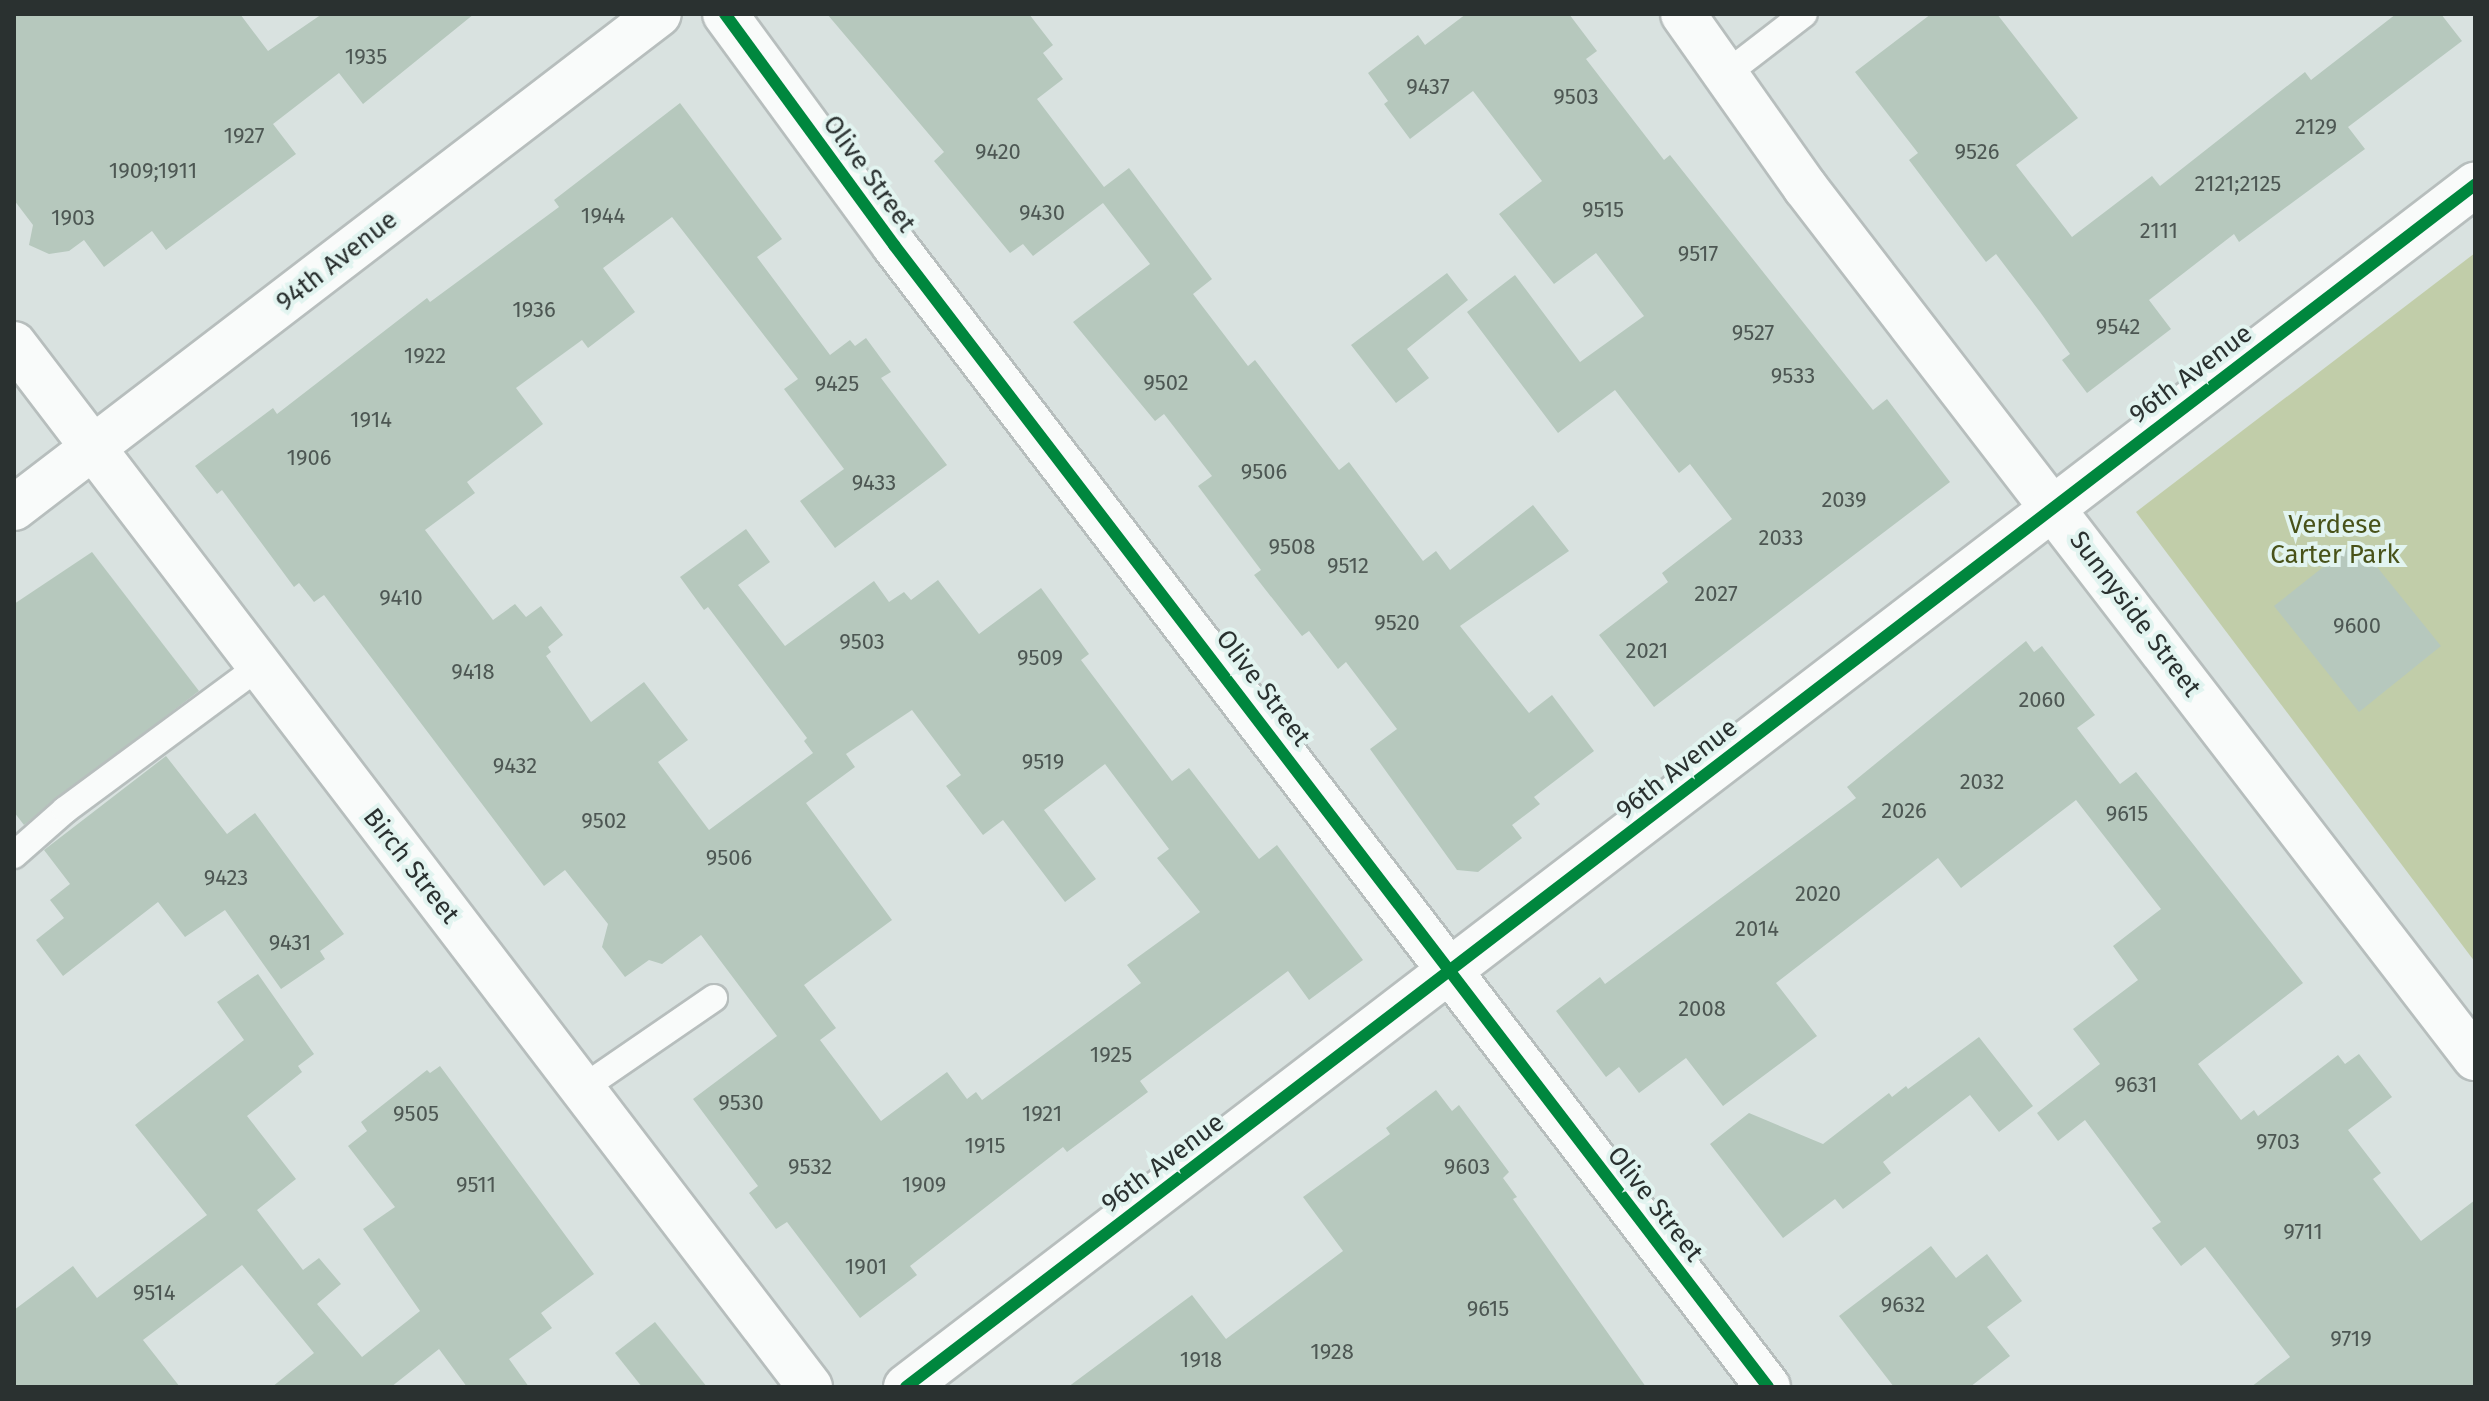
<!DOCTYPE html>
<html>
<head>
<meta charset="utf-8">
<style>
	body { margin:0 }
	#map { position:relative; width:2489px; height:1401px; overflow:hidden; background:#d9e2e0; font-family:"Fira Sans",sans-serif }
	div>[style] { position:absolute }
	.green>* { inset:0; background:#c1cda9 }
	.building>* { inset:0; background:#b6c8bd }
	.roads { filter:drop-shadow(2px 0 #b7bebd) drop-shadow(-2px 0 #b7bebd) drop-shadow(0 2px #b7bebd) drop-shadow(0 -2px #b7bebd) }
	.service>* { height:26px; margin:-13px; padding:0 13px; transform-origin:13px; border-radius:13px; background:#f9fbfa }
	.minor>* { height:44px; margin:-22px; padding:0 22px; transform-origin:22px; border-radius:22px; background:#f9fbfa }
	.cycleway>* { height:12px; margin:-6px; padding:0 6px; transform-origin:6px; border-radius:6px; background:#00873e }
	span { translate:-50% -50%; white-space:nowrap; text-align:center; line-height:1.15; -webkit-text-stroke:8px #e2f4f0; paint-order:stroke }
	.number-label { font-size:22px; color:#4d5753 }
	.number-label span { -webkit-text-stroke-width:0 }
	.street-label { font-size:26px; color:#2a3130 }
	.park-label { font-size:26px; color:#485219 }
	.frame { position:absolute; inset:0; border:16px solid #2a3130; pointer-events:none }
</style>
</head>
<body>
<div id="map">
	<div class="green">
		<i style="clip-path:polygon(2475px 253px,2475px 962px,2136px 512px)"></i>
	</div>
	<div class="building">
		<i style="clip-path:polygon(14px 14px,240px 14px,268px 51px,322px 14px,474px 14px,363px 104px,339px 73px,273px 124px,296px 154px,166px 250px,152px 231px,104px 267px,84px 240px,69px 251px,49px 254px,29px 245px,33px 225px,14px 200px)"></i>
		<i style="clip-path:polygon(827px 14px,1029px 14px,1053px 45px,1043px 53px,1063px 79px,1037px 99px,1104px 187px,1129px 168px,1212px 279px,1193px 294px,1248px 366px,1255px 360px,1339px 470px,1349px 462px,1423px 561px,1436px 551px,1450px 570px,1533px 505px,1569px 551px,1460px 626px,1529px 713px,1552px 695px,1594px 751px,1534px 797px,1540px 804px,1512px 825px,1522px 838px,1478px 872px,1457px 870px,1370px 749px,1397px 729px,1346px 662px,1338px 669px,1309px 631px,1302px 636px,1254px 575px,1261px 570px,1198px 486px,1212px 476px,1164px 414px,1155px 421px,1073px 322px,1150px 264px,1103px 203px,1033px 256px,1023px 244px,1010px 253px,934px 161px,944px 152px)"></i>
		<i style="clip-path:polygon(1466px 14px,1569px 14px,1597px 51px,1586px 59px,1664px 160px,1670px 155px,1873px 410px,1887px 399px,1950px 482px,1654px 707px,1599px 635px,1668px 582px,1662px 573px,1732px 519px,1690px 464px,1679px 473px,1615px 390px,1558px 433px,1467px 312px,1515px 275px,1580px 362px,1644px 316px,1596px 253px,1554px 284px,1499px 214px,1542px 181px,1473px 91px,1410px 139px,1384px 104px,1388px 101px,1368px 73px,1418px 35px,1425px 45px)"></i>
		<i style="clip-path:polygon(1931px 14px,1997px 14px,2078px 118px,2016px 165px,2072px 237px,2152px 176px,2160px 186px,2305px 72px,2311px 80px,2396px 14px,2441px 14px,2462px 41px,2348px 127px,2365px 149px,2239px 242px,2234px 234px,2149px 300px,2171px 329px,2087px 393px,2062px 360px,2070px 354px,2040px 312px,1996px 254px,1986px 262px,1909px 160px,1918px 153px,1855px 72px)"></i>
		<i style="clip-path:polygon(evenodd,680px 103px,782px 239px,757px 257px,830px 355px,850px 340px,855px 346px,866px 338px,891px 372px,881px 378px,947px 465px,835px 548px,800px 501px,844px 469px,784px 389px,798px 379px,672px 217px,603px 268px,635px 312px,588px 348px,582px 340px,516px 388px,543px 424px,467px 482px,475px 493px,425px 530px,493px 620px,515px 604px,526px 617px,541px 606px,563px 635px,548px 647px,551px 652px,546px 656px,591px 722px,644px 682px,688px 740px,658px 762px,709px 830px,813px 753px,804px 741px,807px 738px,708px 607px,704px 610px,680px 577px,746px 529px,770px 562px,738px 585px,785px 646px,874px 581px,889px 602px,904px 592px,911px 600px,938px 580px,979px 634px,1041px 588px,1089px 654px,1081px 660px,1172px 781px,1189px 768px,1259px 859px,1277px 845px,1363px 960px,1309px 1000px,1288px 971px,1140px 1081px,1148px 1092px,1067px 1152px,1063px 1147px,910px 1266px,917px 1275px,860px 1318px,787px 1222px,776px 1229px,749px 1193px,758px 1186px,693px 1099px,777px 1036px,701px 935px,662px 964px,649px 960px,625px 977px,602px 947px,608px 924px,565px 870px,544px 886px,324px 595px,314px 602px,299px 583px,294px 587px,222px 490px,217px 494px,195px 466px,273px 408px,277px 414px,427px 298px,430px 302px,559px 207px,554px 200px,680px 103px,912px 710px,961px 775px,946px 786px,983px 835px,1003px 820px,1065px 902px,1096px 879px,1044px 810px,1105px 764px,1169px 849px,1157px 858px,1200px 912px,1127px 965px,1141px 983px,982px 1100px,976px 1092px,967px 1099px,947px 1072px,881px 1121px,820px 1040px,836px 1028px,804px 985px,892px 920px,806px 803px,855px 767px,846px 754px,912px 710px)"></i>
		<i style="clip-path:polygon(1447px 273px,1468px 300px,1407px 349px,1429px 378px,1396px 403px,1351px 345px)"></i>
		<i style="clip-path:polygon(2356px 541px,2441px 646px,2359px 712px,2274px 606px)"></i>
		<i style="clip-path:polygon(92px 552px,199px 691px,24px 825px,14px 812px,14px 604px)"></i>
		<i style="clip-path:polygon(2026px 641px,2034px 652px,2042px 646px,2095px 715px,2077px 728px,2120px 784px,2136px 772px,2303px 983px,2198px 1064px,2241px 1120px,2254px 1110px,2258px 1116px,2338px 1055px,2345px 1064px,2359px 1054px,2392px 1097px,2348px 1130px,2381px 1173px,2373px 1179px,2421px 1241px,2475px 1200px,2475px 1387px,2251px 1387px,2290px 1357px,2205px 1247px,2181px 1266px,2152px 1228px,2161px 1222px,2085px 1120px,2058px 1141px,2037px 1113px,2100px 1064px,2073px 1029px,2138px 980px,2113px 946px,2161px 909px,2076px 800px,1961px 888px,1938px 858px,1776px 983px,1817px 1036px,1723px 1106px,1686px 1058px,1639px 1093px,1619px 1067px,1606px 1077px,1556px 1011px,1600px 977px,1605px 984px,1856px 798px,1847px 787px)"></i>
		<i style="clip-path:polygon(166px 756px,227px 834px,255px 813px,344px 934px,320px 951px,325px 959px,281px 989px,225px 910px,185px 937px,158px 902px,63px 976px,36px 940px,64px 918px,50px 900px,70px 884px,44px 850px)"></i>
		<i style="clip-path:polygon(258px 974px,314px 1054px,298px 1066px,302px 1072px,247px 1116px,296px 1179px,257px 1210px,303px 1270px,319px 1258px,341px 1284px,317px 1304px,362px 1357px,420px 1311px,363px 1229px,395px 1207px,348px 1146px,367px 1131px,361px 1122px,427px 1070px,430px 1073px,440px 1066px,594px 1274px,541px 1313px,552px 1328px,509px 1359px,529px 1387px,467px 1387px,439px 1349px,391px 1387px,272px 1387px,314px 1353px,242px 1265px,143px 1340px,180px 1387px,14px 1387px,14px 1310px,73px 1266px,97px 1298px,207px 1215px,135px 1125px,244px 1040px,217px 1002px)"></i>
		<i style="clip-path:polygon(1979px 1037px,2033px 1106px,1999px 1132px,1970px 1095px,1883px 1162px,1891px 1173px,1843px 1209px,1835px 1199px,1783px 1238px,1710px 1144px,1749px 1113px,1823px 1144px,1889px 1093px,1892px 1097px,1906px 1086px,1908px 1089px)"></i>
		<i style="clip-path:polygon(1436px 1090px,1452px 1111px,1459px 1105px,1509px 1172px,1503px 1178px,1517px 1197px,1513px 1199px,1646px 1387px,1068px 1387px,1192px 1295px,1226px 1339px,1343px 1251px,1303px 1197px,1390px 1134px,1386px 1128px)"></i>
		<i style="clip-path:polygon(1931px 1246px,1956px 1278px,1987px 1254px,2022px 1301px,1987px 1327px,2010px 1356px,1970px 1387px,1894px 1387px,1839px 1316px)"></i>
		<i style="clip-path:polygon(655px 1322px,707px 1387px,642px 1387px,615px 1353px)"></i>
	</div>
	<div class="roads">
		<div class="service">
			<i style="left:1726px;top:74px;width:98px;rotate:-37.6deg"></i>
			<i style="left:14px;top:855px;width:68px;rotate:-41.4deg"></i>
			<i style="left:65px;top:810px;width:244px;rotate:-36.5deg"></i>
			<i style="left:583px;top:1088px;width:159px;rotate:-34.5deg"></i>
		</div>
		<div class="minor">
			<i style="left:725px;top:14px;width:286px;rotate:53.8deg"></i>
			<i style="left:894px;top:245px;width:1438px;rotate:52.57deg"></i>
			<i style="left:1683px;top:14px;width:212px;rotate:54.8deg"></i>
			<i style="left:1805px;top:187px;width:1099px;rotate:52.43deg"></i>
			<i style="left:14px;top:344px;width:1312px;rotate:52.65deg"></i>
			<i style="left:14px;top:508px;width:812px;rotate:-37.45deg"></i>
			<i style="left:906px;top:1387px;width:1977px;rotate:-37.46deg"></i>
		</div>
	</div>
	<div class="cycleway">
		<i style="left:725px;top:14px;width:286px;rotate:53.8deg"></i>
		<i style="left:894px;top:245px;width:1438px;rotate:52.57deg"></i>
		<i style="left:906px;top:1387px;width:1977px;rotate:-37.46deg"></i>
	</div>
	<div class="number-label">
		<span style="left:366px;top:57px">1935</span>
		<span style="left:1428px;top:87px">9437</span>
		<span style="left:1576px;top:97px">9503</span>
		<span style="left:2316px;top:127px">2129</span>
		<span style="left:244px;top:136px">1927</span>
		<span style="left:998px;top:152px">9420</span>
		<span style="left:1977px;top:152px">9526</span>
		<span style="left:153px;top:171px">1909;1911</span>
		<span style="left:2238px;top:184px">2121;2125</span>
		<span style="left:1603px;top:210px">9515</span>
		<span style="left:1042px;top:213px">9430</span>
		<span style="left:603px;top:216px">1944</span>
		<span style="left:73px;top:218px">1903</span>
		<span style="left:2159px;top:231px">2111</span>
		<span style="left:1698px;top:254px">9517</span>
		<span style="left:534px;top:310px">1936</span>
		<span style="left:2118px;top:327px">9542</span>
		<span style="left:1753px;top:333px">9527</span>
		<span style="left:425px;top:356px">1922</span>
		<span style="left:1793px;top:376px">9533</span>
		<span style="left:1166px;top:383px">9502</span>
		<span style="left:837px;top:384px">9425</span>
		<span style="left:371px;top:420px">1914</span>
		<span style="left:309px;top:458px">1906</span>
		<span style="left:1264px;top:472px">9506</span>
		<span style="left:874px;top:483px">9433</span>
		<span style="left:1844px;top:500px">2039</span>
		<span style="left:1781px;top:538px">2033</span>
		<span style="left:1292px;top:547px">9508</span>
		<span style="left:1348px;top:566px">9512</span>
		<span style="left:1716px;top:594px">2027</span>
		<span style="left:401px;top:598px">9410</span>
		<span style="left:1397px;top:623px">9520</span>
		<span style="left:2357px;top:626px">9600</span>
		<span style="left:862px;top:642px">9503</span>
		<span style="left:1647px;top:651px">2021</span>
		<span style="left:1040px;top:658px">9509</span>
		<span style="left:473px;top:672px">9418</span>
		<span style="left:2042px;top:700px">2060</span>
		<span style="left:1043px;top:762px">9519</span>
		<span style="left:515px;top:766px">9432</span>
		<span style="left:1982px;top:782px">2032</span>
		<span style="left:1904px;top:811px">2026</span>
		<span style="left:2127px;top:814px">9615</span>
		<span style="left:604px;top:821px">9502</span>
		<span style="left:729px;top:858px">9506</span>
		<span style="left:226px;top:878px">9423</span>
		<span style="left:1818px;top:894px">2020</span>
		<span style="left:1757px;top:929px">2014</span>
		<span style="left:290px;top:943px">9431</span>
		<span style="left:1702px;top:1009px">2008</span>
		<span style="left:1111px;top:1055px">1925</span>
		<span style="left:2136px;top:1085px">9631</span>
		<span style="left:741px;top:1103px">9530</span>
		<span style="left:416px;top:1114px">9505</span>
		<span style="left:1042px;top:1114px">1921</span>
		<span style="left:2278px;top:1142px">9703</span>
		<span style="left:985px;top:1146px">1915</span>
		<span style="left:810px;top:1167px">9532</span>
		<span style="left:1467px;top:1167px">9603</span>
		<span style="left:476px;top:1185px">9511</span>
		<span style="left:924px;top:1185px">1909</span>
		<span style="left:2303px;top:1232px">9711</span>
		<span style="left:866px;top:1267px">1901</span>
		<span style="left:154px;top:1293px">9514</span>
		<span style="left:1903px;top:1305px">9632</span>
		<span style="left:1488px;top:1309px">9615</span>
		<span style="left:2351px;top:1339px">9719</span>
		<span style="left:1332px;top:1352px">1928</span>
		<span style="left:1201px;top:1360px">1918</span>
	</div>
	<div class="street-label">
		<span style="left:869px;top:174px;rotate:54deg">Olive Street</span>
		<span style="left:337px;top:261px;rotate:-38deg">94th Avenue</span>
		<span style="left:2191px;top:374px;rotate:-37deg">96th Avenue</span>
		<span style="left:2135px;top:614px;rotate:53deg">Sunnyside Street</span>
		<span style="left:1263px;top:688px;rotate:53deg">Olive Street</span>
		<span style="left:1677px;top:769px;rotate:-38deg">96th Avenue</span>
		<span style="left:411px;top:866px;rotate:52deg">Birch Street</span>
		<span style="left:1163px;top:1163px;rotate:-37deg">96th Avenue</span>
		<span style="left:1655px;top:1204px;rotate:52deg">Olive Street</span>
	</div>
	<div class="park-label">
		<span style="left:2335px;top:540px">Verdese<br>Carter Park</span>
	</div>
	<div class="frame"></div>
</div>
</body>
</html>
